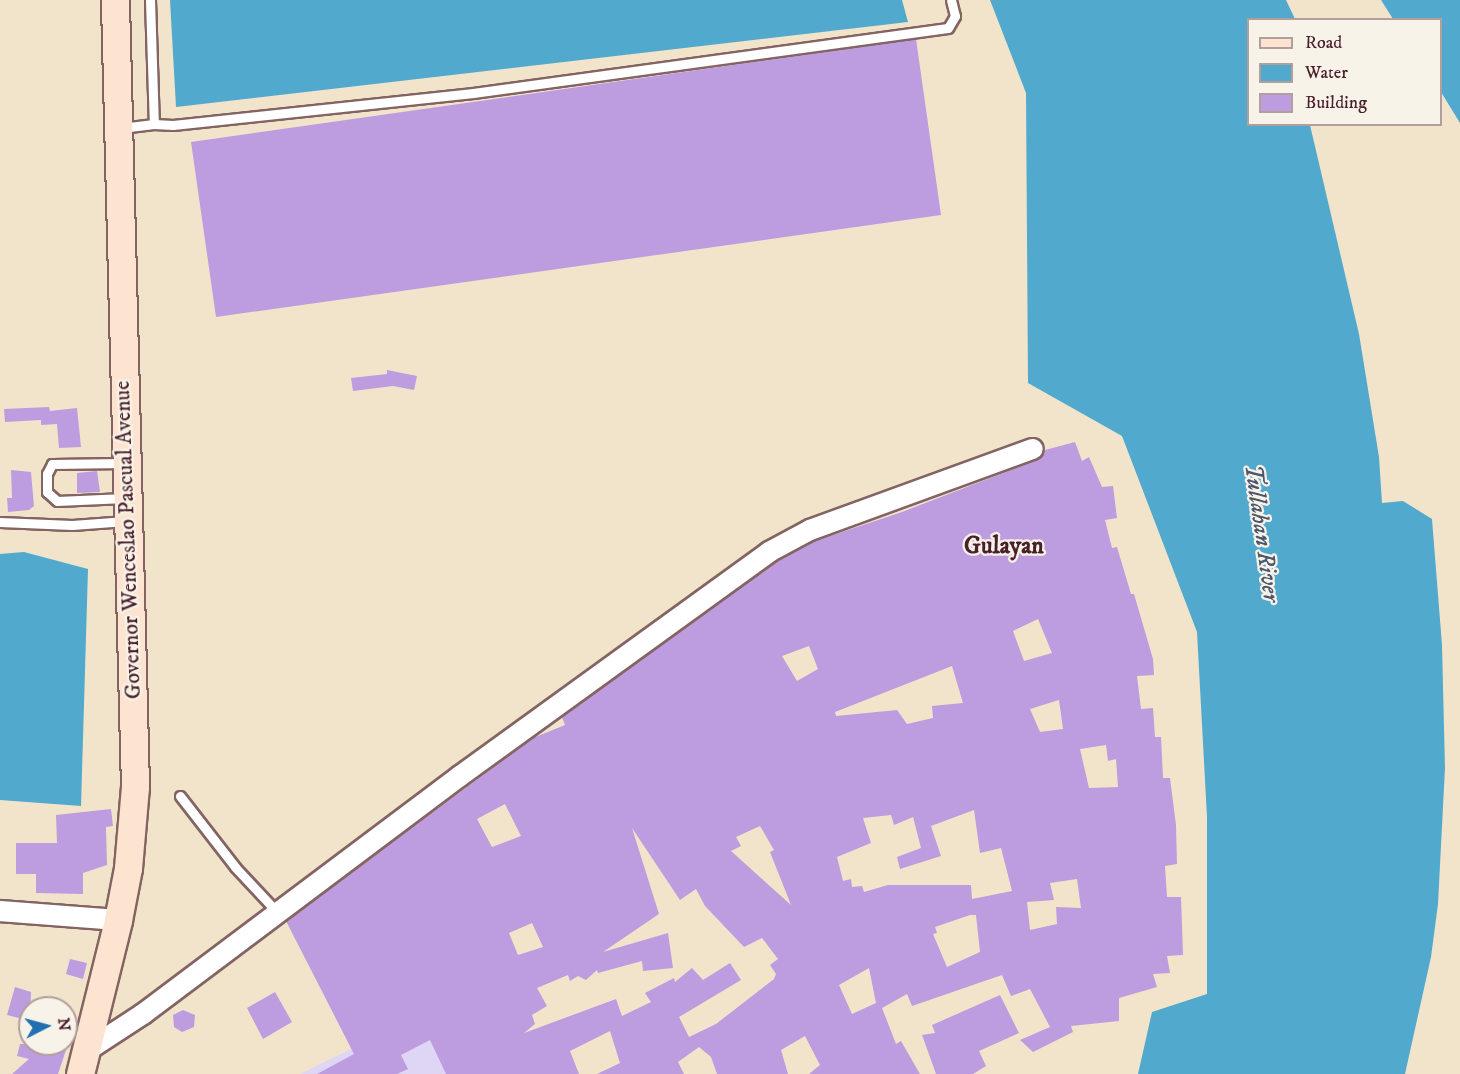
<!DOCTYPE html>
<html>
<head>
<meta charset="utf-8">
<style>
	body { margin:0 }
	#map { position:relative; width:1460px; height:1074px; overflow:hidden; background:#f1e4ca; font-family:"IM FELL DW Pica",serif }
	div>[style] { position:absolute }
	.built>* { inset:0; background:#dfd5f5 }
	.water>* { inset:0; background:#51a9ce }
	.building>* { inset:0; background:#bd9ddf }
	.roads { filter:drop-shadow(2px 0 #846463) drop-shadow(-2px 0 #846463) drop-shadow(0 2px #846463) drop-shadow(0 -2px #846463) }
	.service>* { height:9px; margin:-4.5px; padding:0 4.5px; transform-origin:4.5px; border-radius:4.5px; background:#fff }
	.minor>* { height:20px; margin:-10px; padding:0 10px; transform-origin:10px; border-radius:10px; background:#fff }
	.secondary>* { height:27px; margin:-13.5px; padding:0 13.5px; transform-origin:13.5px; border-radius:13.5px; background:#fde4d0 }
	span { translate:-50% -50%; white-space:nowrap; text-align:center; line-height:1.15; -webkit-text-stroke:4.5px #f7f3e8; paint-order:stroke }
	.street-label { font-size:22px; color:#4a1f2b }
	.water-label { font-size:24px; color:#4d566c; font-style:italic }
	.neighbourhood-label { font-size:24px; color:#4a1f2b; font-weight:700 }
	.legend { position:absolute; left:1247px; top:18px; width:195px; height:108px; box-sizing:border-box; background:#f7f3e8; border:2px solid #b29e9c; margin:0; padding:8px 10px; list-style:none; font-size:18px; color:#4a1f2b }
	.legend li { display:flex; align-items:center; gap:12px; height:30px }
	.legend b { width:30px; border:2px solid #b29e9c }
	.north { position:absolute; left:18px; top:996px; width:60px; height:60px; box-sizing:border-box; background:#f7f3e8; border:2px solid #b29e9c; border-radius:50%; rotate:84deg; font-size:16px; font-weight:700; line-height:24px; text-align:center; color:#4a1f2b }
	.north::after { content:''; display:block; margin:auto; width:21px; height:27px; background:#1f6fb2; clip-path:polygon(50% 0,100% 100%,50% 72%,0 100%) }
</style>
</head>
<body>
<div id="map">
	<div class="built">
		<i style="clip-path:polygon(453px 1002px,486px 1074px,300px 1074px,349px 1050px)"></i>
	</div>
	<div class="water">
		<i style="clip-path:polygon(170px 0,902px 0,908px 22px,176px 107px)"></i>
		<i style="clip-path:polygon(990px 0,1286px 0,1295px 19px,1248px 20px,1248px 124px,1310px 125px,1359px 334px,1379px 457px,1382px 503px,1403px 501px,1432px 519px,1442px 645px,1445px 768px,1438px 904px,1431px 957px,1405px 1074px,1138px 1074px,1152px 1012px,1207px 994px,1207px 817px,1197px 632px,1122px 436px,1028px 383px,1026px 93px)"></i>
		<i style="clip-path:polygon(1381px 0,1460px 0,1460px 123px,1441px 92px,1440px 20px,1393px 19px)"></i>
		<i style="clip-path:polygon(24px 552px,88px 569px,81px 806px,0 800px,0 554px)"></i>
	</div>
	<div class="building">
		<i style="clip-path:polygon(916px 39px,941px 215px,216px 317px,191px 142px)"></i>
		<i style="clip-path:polygon(387px 370px,417px 376px,414px 390px,393px 386px,353px 391px,351px 378px,387px 374px)"></i>
		<i style="clip-path:polygon(49px 407px,50px 411px,77px 408px,81px 447px,59px 448px,57px 424px,41px 425px,41px 420px,5px 422px,4px 409px)"></i>
		<i style="clip-path:polygon(evenodd,1075px 442px,1082px 461px,1089px 457px,1102px 487px,1113px 486px,1117px 518px,1105px 520px,1112px 548px,1117px 547px,1131px 594px,1134px 594px,1153px 659px,1154px 675px,1137px 676px,1141px 709px,1153px 708px,1155px 737px,1161px 737px,1163px 778px,1170px 778px,1176px 825px,1177px 864px,1165px 866px,1167px 897px,1181px 897px,1183px 955px,1167px 956px,1170px 973px,1153px 974px,1157px 987px,1119px 998px,1119px 1021px,1071px 1026px,1073px 1032px,1033px 1052px,1020px 1040px,1050px 1027px,1030px 989px,1011px 996px,1002px 975px,912px 1006px,907px 994px,882px 1008px,896px 1044px,901px 1041px,920px 1074px,809px 1074px,820px 1065px,805px 1036px,781px 1050px,788px 1074px,717px 1074px,711px 1057px,699px 1047px,678px 1062px,684px 1074px,597px 1074px,620px 1063px,610px 1031px,570px 1051px,579px 1074px,446px 1074px,430px 1040px,401px 1055px,408px 1069px,397px 1074px,317px 1074px,354px 1054px,286px 921px,533px 738px,565px 725px,562px 717px,775px 562px,815px 541px,902px 512px,1037px 460px,1045px 450px,1075px 442px,1038px 619px,1052px 653px,1024px 661px,1013px 631px,1038px 619px,1075px 442px,809px 646px,818px 669px,797px 681px,782px 656px,809px 646px,1075px 442px,952px 666px,963px 703px,932px 706px,933px 718px,907px 724px,897px 710px,836px 716px,835px 712px,952px 666px,1075px 442px,1059px 700px,1063px 729px,1040px 732px,1030px 709px,1059px 700px,1075px 442px,1106px 745px,1108px 761px,1116px 759px,1118px 787px,1089px 788px,1080px 749px,1106px 745px,1075px 442px,505px 804px,521px 836px,492px 847px,477px 819px,505px 804px,1075px 442px,974px 810px,980px 853px,1001px 848px,1012px 891px,972px 899px,971px 885px,888px 885px,864px 892px,862px 886px,852px 887px,851px 879px,843px 881px,837px 857px,871px 843px,863px 818px,891px 815px,894px 825px,913px 817px,921px 848px,897px 857px,900px 869px,941px 856px,931px 826px,974px 810px,1075px 442px,760px 826px,774px 850px,770px 852px,791px 905px,731px 851px,741px 846px,736px 837px,760px 826px,1075px 442px,632px 828px,680px 900px,696px 889px,705px 906px,744px 947px,762px 938px,778px 959px,770px 965px,776px 974px,774px 979px,716px 1024px,689px 1037px,679px 1017px,741px 980px,730px 963px,703px 980px,692px 968px,675px 982px,674px 978px,645px 993px,651px 1002px,622px 1016px,616px 999px,524px 1033px,535px 1024px,532px 1015px,547px 1006px,537px 988px,568px 975px,570px 981px,578px 976px,586px 980px,597px 970px,598px 973px,642px 961px,643px 971px,673px 968px,668px 933px,603px 952px,659px 914px,632px 828px,1075px 442px,1077px 879px,1081px 908px,1056px 907px,1057px 924px,1030px 930px,1027px 902px,1054px 900px,1050px 883px,1077px 879px,1075px 442px,970px 915px,976px 915px,980px 952px,947px 967px,933px 934px,937px 933px,935px 927px,970px 915px,1075px 442px,532px 923px,543px 947px,518px 955px,509px 933px,532px 923px,1075px 442px,869px 968px,876px 1003px,852px 1014px,839px 985px,869px 968px)"></i>
		<i style="clip-path:polygon(11px 470px,31px 472px,34px 506px,29px 510px,8px 512px,7px 498px,12px 498px)"></i>
		<i style="clip-path:polygon(97px 471px,100px 492px,77px 493px,77px 473px)"></i>
		<i style="clip-path:polygon(111px 809px,113px 826px,106px 827px,107px 865px,83px 873px,83px 894px,36px 893px,36px 874px,16px 874px,16px 843px,57px 843px,56px 815px)"></i>
		<i style="clip-path:polygon(70px 959px,87px 963px,83px 979px,66px 974px)"></i>
		<i style="clip-path:polygon(15px 987px,31px 992px,30px 1021px,7px 1015px)"></i>
		<i style="clip-path:polygon(275px 992px,292px 1022px,263px 1039px,247px 1008px)"></i>
		<i style="clip-path:polygon(1000px 995px,1019px 1033px,979px 1051px,986px 1066px,973px 1074px,936px 1074px,922px 1035px,935px 1033px,932px 1025px)"></i>
		<i style="clip-path:polygon(183px 1010px,195px 1015px,194px 1027px,182px 1032px,174px 1027px,173px 1015px)"></i>
		<i style="clip-path:polygon(20px 1044px,68px 1044px,58px 1074px,12px 1074px,29px 1059px,17px 1056px)"></i>
	</div>
	<div class="roads">
		<div class="service">
			<i style="left:150px;top:0;width:124px;rotate:88.2deg"></i>
			<i style="left:154px;top:124px;width:19px;rotate:3deg"></i>
			<i style="left:173px;top:125px;width:302px;rotate:-6.1deg"></i>
			<i style="left:473px;top:93px;width:479px;rotate:-7.8deg"></i>
			<i style="left:948px;top:28px;width:14px;rotate:-60deg"></i>
			<i style="left:955px;top:16px;width:16px;rotate:-104deg"></i>
			<i style="left:121px;top:128px;width:33px;rotate:-7deg"></i>
			<i style="left:124px;top:463px;width:72px;rotate:179.2deg"></i>
			<i style="left:52px;top:464px;width:11px;rotate:117deg"></i>
			<i style="left:47px;top:474px;width:18px;rotate:90deg"></i>
			<i style="left:47px;top:492px;width:13px;rotate:42deg"></i>
			<i style="left:57px;top:501px;width:68px;rotate:-2.5deg"></i>
			<i style="left:0;top:522px;width:72px;rotate:2.4deg"></i>
			<i style="left:72px;top:525px;width:54px;rotate:-4.2deg"></i>
			<i style="left:180px;top:796px;width:90px;rotate:52.2deg"></i>
			<i style="left:235px;top:867px;width:64px;rotate:46.9deg"></i>
		</div>
		<div class="minor">
			<i style="left:0;top:911px;width:118px;rotate:4.4deg"></i>
			<i style="left:88px;top:1050px;width:66px;rotate:-33.2deg"></i>
			<i style="left:143px;top:1014px;width:396px;rotate:-36.9deg"></i>
			<i style="left:460px;top:776px;width:382px;rotate:-35.9deg"></i>
			<i style="left:769px;top:552px;width:47px;rotate:-28.2deg"></i>
			<i style="left:810px;top:530px;width:237px;rotate:-20deg"></i>
		</div>
		<div class="secondary">
			<i style="left:80px;top:1074px;width:159px;rotate:-76.1deg"></i>
			<i style="left:118px;top:920px;width:53px;rotate:-79.1deg"></i>
			<i style="left:128px;top:868px;width:81px;rotate:-85.1deg"></i>
			<i style="left:135px;top:787px;width:787px;rotate:-91.46deg"></i>
		</div>
	</div>
	<div class="street-label">
		<span style="left:128px;top:540px;rotate:-92deg">Governor Wenceslao Pascual Avenue</span>
	</div>
	<div class="water-label">
		<span style="left:1261px;top:533px;rotate:82deg">Tullahan River</span>
	</div>
	<div class="neighbourhood-label">
		<span style="left:1004px;top:547px">Gulayan</span>
	</div>
	<ul class="legend">
	<li><b style="height:8px;background:#fde4d0"></b>Road</li>
	<li><b style="height:16px;background:#51a9ce"></b>Water</li>
	<li><b style="height:16px;background:#bd9ddf"></b>Building</li>
	</ul>
	<div class="north">N</div>
</div>
</body>
</html>
